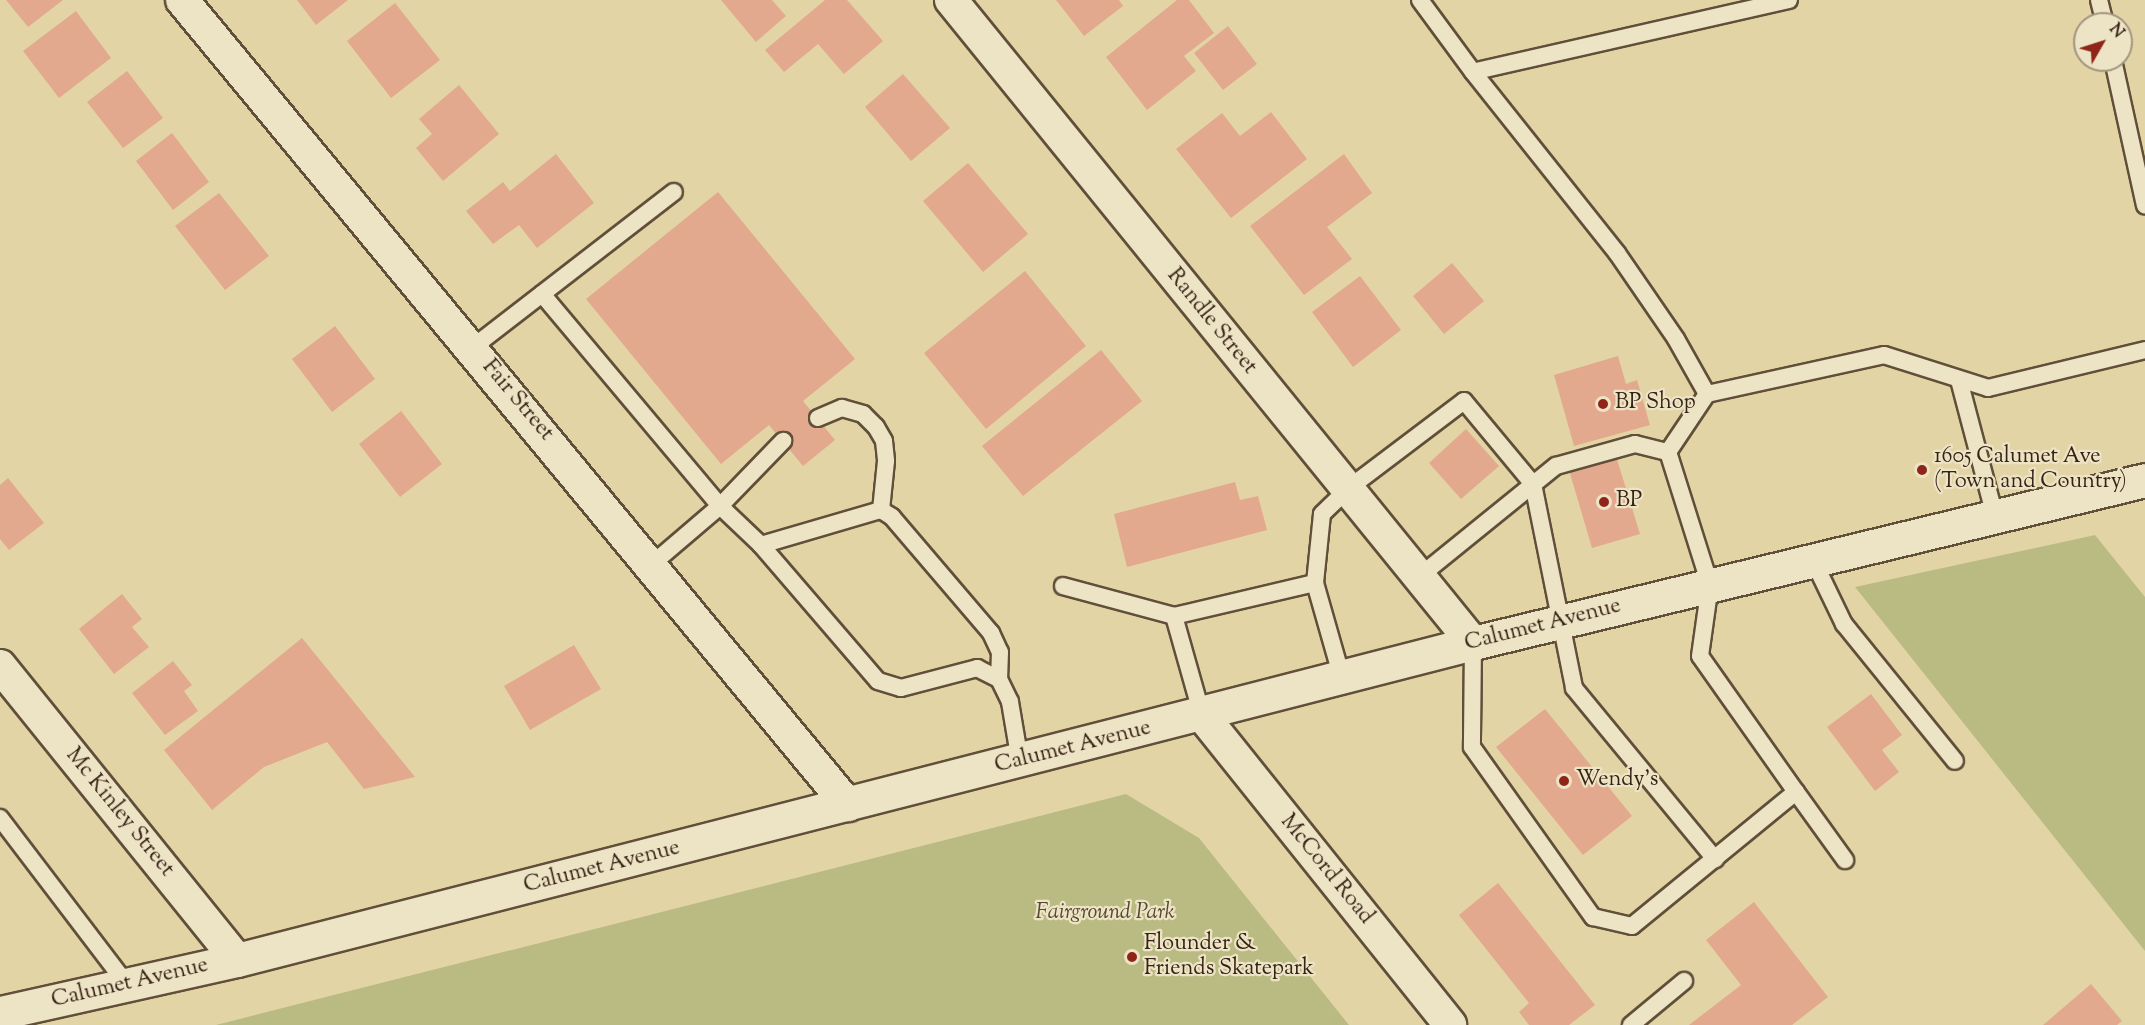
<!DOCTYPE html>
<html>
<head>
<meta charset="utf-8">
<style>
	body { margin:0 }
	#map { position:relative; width:2145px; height:1025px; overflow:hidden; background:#e3d4a6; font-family:"Sorts Mill Goudy",serif }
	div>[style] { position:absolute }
	.green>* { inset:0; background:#b9bb83 }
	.building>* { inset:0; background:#e2a98e }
	.roads { filter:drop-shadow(2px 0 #604f39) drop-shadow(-2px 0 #604f39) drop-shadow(0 2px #604f39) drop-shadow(0 -2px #604f39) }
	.lane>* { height:16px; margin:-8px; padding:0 8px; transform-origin:8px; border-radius:8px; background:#ede3c5 }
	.street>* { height:32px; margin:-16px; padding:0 16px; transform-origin:16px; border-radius:16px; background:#ede3c5 }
	.secondary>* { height:33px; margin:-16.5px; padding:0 16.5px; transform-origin:16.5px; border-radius:16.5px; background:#ede3c5 }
	.dots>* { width:16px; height:16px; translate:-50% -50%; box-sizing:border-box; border:3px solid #ede3c5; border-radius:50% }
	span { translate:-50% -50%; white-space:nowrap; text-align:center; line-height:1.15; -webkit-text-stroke:4.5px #ede3c5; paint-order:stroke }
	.street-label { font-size:22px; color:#352315 }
	.poi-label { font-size:22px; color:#352315 }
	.left { translate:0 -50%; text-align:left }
	.park-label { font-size:22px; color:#564930; font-style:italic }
	.north { position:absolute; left:2073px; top:12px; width:60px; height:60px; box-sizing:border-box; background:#ede3c5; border:2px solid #a3967f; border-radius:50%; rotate:51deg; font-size:16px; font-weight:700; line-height:24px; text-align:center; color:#352315 }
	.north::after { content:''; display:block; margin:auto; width:21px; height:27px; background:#8f2418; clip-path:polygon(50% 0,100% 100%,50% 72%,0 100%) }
</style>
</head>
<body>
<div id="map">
	<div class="green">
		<i style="clip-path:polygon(2095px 535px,2145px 597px,2145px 951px,1855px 587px)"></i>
		<i style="clip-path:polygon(1126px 794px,1199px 838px,1349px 1025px,216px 1025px)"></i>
	</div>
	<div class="building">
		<i style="clip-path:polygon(6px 0,63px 0,28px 27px)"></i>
		<i style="clip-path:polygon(297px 0,348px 0,316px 25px)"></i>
		<i style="clip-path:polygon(721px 0,772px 0,786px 16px,756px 42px)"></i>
		<i style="clip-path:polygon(825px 0,847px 0,883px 41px,844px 74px,818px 44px,784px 72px,765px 50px)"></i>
		<i style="clip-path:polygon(1056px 0,1119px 0,1123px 6px,1084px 36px)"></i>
		<i style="clip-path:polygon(1177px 0,1189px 0,1214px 33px,1184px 56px,1196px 71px,1147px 110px,1106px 57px)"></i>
		<i style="clip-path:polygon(395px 3px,440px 60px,391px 98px,347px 41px)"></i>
		<i style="clip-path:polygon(76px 11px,111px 58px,59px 98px,23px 51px)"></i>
		<i style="clip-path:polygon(1228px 26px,1257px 64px,1223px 90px,1194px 53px)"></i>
		<i style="clip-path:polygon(127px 71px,163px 118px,123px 148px,87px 102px)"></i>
		<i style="clip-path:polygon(903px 74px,950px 128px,911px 161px,865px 107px)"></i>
		<i style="clip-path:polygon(459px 85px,499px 134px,443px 181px,416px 148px,432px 134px,419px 119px)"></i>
		<i style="clip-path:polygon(1271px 112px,1307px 159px,1231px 218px,1176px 149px,1222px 113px,1240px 136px)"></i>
		<i style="clip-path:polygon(172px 133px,209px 182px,173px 210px,136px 161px)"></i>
		<i style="clip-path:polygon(556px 154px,594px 203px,537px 248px,519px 225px,493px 244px,466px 211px,503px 182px,510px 191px)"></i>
		<i style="clip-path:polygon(1344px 154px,1372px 193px,1327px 227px,1352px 259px,1304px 295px,1250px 226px)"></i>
		<i style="clip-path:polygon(968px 163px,1028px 234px,983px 272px,923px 201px)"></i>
		<i style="clip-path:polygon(718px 192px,855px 359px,803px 401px,835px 440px,803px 466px,769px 425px,721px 464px,586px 299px)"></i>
		<i style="clip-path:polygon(219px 193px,269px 256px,225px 290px,175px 226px)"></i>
		<i style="clip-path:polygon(1452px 263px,1484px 301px,1444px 334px,1413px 296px)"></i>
		<i style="clip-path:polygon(1025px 271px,1086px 346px,986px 429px,924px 353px)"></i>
		<i style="clip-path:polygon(1360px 276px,1401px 330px,1353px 367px,1312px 312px)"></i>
		<i style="clip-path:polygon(335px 326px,375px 379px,332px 412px,292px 359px)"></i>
		<i style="clip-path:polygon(1101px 350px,1142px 401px,1023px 496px,982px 446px)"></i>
		<i style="clip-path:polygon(1618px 356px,1626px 384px,1637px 380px,1650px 425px,1574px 446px,1554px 375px)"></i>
		<i style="clip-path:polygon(401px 411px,442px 464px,400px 497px,359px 444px)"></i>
		<i style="clip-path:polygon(1466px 429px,1499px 466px,1461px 499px,1429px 463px)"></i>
		<i style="clip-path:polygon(1616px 456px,1640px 534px,1592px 548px,1569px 470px)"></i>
		<i style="clip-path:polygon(8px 478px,44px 523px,9px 550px,0 539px,0 485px)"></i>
		<i style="clip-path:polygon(1235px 482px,1240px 500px,1258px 496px,1267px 530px,1127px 567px,1114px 514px)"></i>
		<i style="clip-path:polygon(122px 594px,142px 619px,132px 627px,149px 647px,114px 674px,79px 629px)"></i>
		<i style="clip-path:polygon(302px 638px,415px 777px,364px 789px,327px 742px,264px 767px,212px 810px,164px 750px)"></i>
		<i style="clip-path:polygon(574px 645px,601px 689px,530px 730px,504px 686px)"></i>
		<i style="clip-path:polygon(173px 661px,192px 685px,184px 691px,198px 711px,165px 735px,132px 693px)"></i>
		<i style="clip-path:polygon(1871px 694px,1902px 735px,1882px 750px,1899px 772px,1875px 791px,1827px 727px)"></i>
		<i style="clip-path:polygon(1545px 709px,1632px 816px,1583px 855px,1496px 747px)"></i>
		<i style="clip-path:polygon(1498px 883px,1595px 1005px,1569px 1025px,1529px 1025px,1519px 1012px,1529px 1003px,1459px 915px)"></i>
		<i style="clip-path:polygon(1754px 902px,1828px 997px,1792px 1025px,1689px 1025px,1741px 985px,1706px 940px)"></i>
		<i style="clip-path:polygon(2091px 984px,2122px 1021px,2117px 1025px,2043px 1025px)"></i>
	</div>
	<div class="roads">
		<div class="lane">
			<i style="left:1420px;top:0;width:89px;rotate:53.6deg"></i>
			<i style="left:1789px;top:0;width:324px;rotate:167.2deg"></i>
			<i style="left:1473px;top:72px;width:231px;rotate:51.5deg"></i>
			<i style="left:1617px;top:253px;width:104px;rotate:55.5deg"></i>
			<i style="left:1676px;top:339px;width:63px;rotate:60.6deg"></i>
			<i style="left:1707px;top:394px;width:181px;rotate:-12.4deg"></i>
			<i style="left:1884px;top:355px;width:109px;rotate:17.6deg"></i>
			<i style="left:1988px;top:388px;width:162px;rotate:-13.6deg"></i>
			<i style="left:2099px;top:0;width:25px;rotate:76deg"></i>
			<i style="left:2113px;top:60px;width:149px;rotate:77.6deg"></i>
			<i style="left:542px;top:294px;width:277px;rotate:50deg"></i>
			<i style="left:720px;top:506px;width:91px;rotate:-45.9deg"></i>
			<i style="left:472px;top:348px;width:255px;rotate:-37.7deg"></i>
			<i style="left:1959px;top:380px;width:141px;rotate:75.2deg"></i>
			<i style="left:818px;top:418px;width:26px;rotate:-23deg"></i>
			<i style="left:842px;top:408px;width:22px;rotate:16deg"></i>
			<i style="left:863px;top:414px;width:18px;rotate:45deg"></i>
			<i style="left:876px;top:427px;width:16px;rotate:60deg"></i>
			<i style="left:884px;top:441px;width:20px;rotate:84deg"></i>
			<i style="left:886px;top:461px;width:49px;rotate:95.8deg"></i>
			<i style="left:761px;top:545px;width:125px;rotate:-16.3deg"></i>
			<i style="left:881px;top:510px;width:13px;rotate:32deg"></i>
			<i style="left:892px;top:517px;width:153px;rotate:49.5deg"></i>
			<i style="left:991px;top:633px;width:21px;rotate:65deg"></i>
			<i style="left:1000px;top:652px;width:27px;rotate:92deg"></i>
			<i style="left:1813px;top:560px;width:71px;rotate:64.2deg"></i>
			<i style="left:1844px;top:624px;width:176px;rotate:51deg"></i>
			<i style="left:651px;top:565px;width:91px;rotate:-40.5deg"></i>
			<i style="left:720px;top:506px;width:57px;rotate:43.6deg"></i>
			<i style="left:761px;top:545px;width:179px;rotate:49.3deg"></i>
			<i style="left:878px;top:681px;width:24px;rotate:17deg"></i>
			<i style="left:901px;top:688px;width:79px;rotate:-14.7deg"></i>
			<i style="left:977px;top:668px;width:25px;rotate:27deg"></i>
			<i style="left:999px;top:679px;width:25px;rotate:64deg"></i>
			<i style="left:1010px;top:702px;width:60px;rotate:80.4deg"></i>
			<i style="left:1420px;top:576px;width:175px;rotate:-39deg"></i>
			<i style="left:1556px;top:466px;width:82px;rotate:-15.6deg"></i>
			<i style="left:1635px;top:444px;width:34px;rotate:14deg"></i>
			<i style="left:1315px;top:583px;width:69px;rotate:-84.2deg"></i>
			<i style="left:1322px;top:514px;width:37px;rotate:-44deg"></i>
			<i style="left:1349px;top:488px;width:144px;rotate:-37.1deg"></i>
			<i style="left:1464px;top:401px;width:108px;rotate:50.3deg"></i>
			<i style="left:1533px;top:484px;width:208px;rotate:78.6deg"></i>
			<i style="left:1574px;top:688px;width:222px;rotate:50.5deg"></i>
			<i style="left:1063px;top:586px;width:115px;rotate:15.1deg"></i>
			<i style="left:1473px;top:643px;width:104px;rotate:90.6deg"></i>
			<i style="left:1472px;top:747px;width:209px;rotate:54.6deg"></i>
			<i style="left:1593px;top:917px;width:40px;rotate:13deg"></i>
			<i style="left:1632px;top:926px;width:212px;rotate:-39.3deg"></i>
			<i style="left:1796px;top:792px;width:166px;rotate:-125.2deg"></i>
			<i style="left:1700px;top:656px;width:72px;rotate:-82deg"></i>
			<i style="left:1710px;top:585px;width:139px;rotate:-107.5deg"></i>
			<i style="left:1668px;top:452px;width:70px;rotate:-56.1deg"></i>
			<i style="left:1202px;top:715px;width:103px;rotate:-105.8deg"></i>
			<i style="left:1174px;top:616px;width:145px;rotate:-13.2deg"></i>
			<i style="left:1315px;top:583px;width:99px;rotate:74.1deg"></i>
			<i style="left:1796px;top:792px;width:84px;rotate:54.2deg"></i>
			<i style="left:0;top:818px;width:210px;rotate:52.7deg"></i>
			<i style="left:1631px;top:1025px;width:69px;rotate:-39.7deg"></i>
		</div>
		<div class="street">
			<i style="left:182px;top:0;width:1045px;rotate:50.4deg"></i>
			<i style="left:951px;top:0;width:828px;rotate:50.93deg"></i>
			<i style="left:0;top:666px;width:378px;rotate:51.1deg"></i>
			<i style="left:1202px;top:715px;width:397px;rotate:51.3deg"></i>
		</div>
		<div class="secondary">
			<i style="left:0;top:1013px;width:243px;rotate:-12.6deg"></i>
			<i style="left:237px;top:960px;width:1276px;rotate:-14.38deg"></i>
			<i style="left:1473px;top:643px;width:691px;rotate:-13.63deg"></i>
		</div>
	</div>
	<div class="dots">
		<i style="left:1603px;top:404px;background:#8f2418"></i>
		<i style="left:1922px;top:470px;background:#8f2418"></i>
		<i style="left:1604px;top:502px;background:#8f2418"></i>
		<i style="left:1564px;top:781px;background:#8f2418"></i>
		<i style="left:1132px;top:957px;background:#8f2418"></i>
	</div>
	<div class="street-label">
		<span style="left:1211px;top:322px;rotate:51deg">Randle Street</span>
		<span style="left:517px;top:401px;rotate:50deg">Fair Street</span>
		<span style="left:1543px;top:626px;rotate:-14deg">Calumet Avenue</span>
		<span style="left:1073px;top:748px;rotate:-14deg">Calumet Avenue</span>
		<span style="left:119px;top:813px;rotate:51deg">Mc Kinley Street</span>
		<span style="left:602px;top:868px;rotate:-14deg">Calumet Avenue</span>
		<span style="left:1326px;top:870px;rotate:51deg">McCord Road</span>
		<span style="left:130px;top:984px;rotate:-13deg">Calumet Avenue</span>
	</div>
	<div class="poi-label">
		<span class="left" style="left:1615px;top:404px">BP Shop</span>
		<span class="left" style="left:1934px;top:470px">1605 Calumet Ave<br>(Town and Country)</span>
		<span class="left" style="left:1616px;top:502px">BP</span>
		<span class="left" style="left:1576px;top:781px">Wendy's</span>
		<span class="left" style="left:1144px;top:957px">Flounder &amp;<br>Friends Skatepark</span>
	</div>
	<div class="park-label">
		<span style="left:1105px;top:914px">Fairground Park</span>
	</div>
	<div class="north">N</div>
</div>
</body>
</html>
